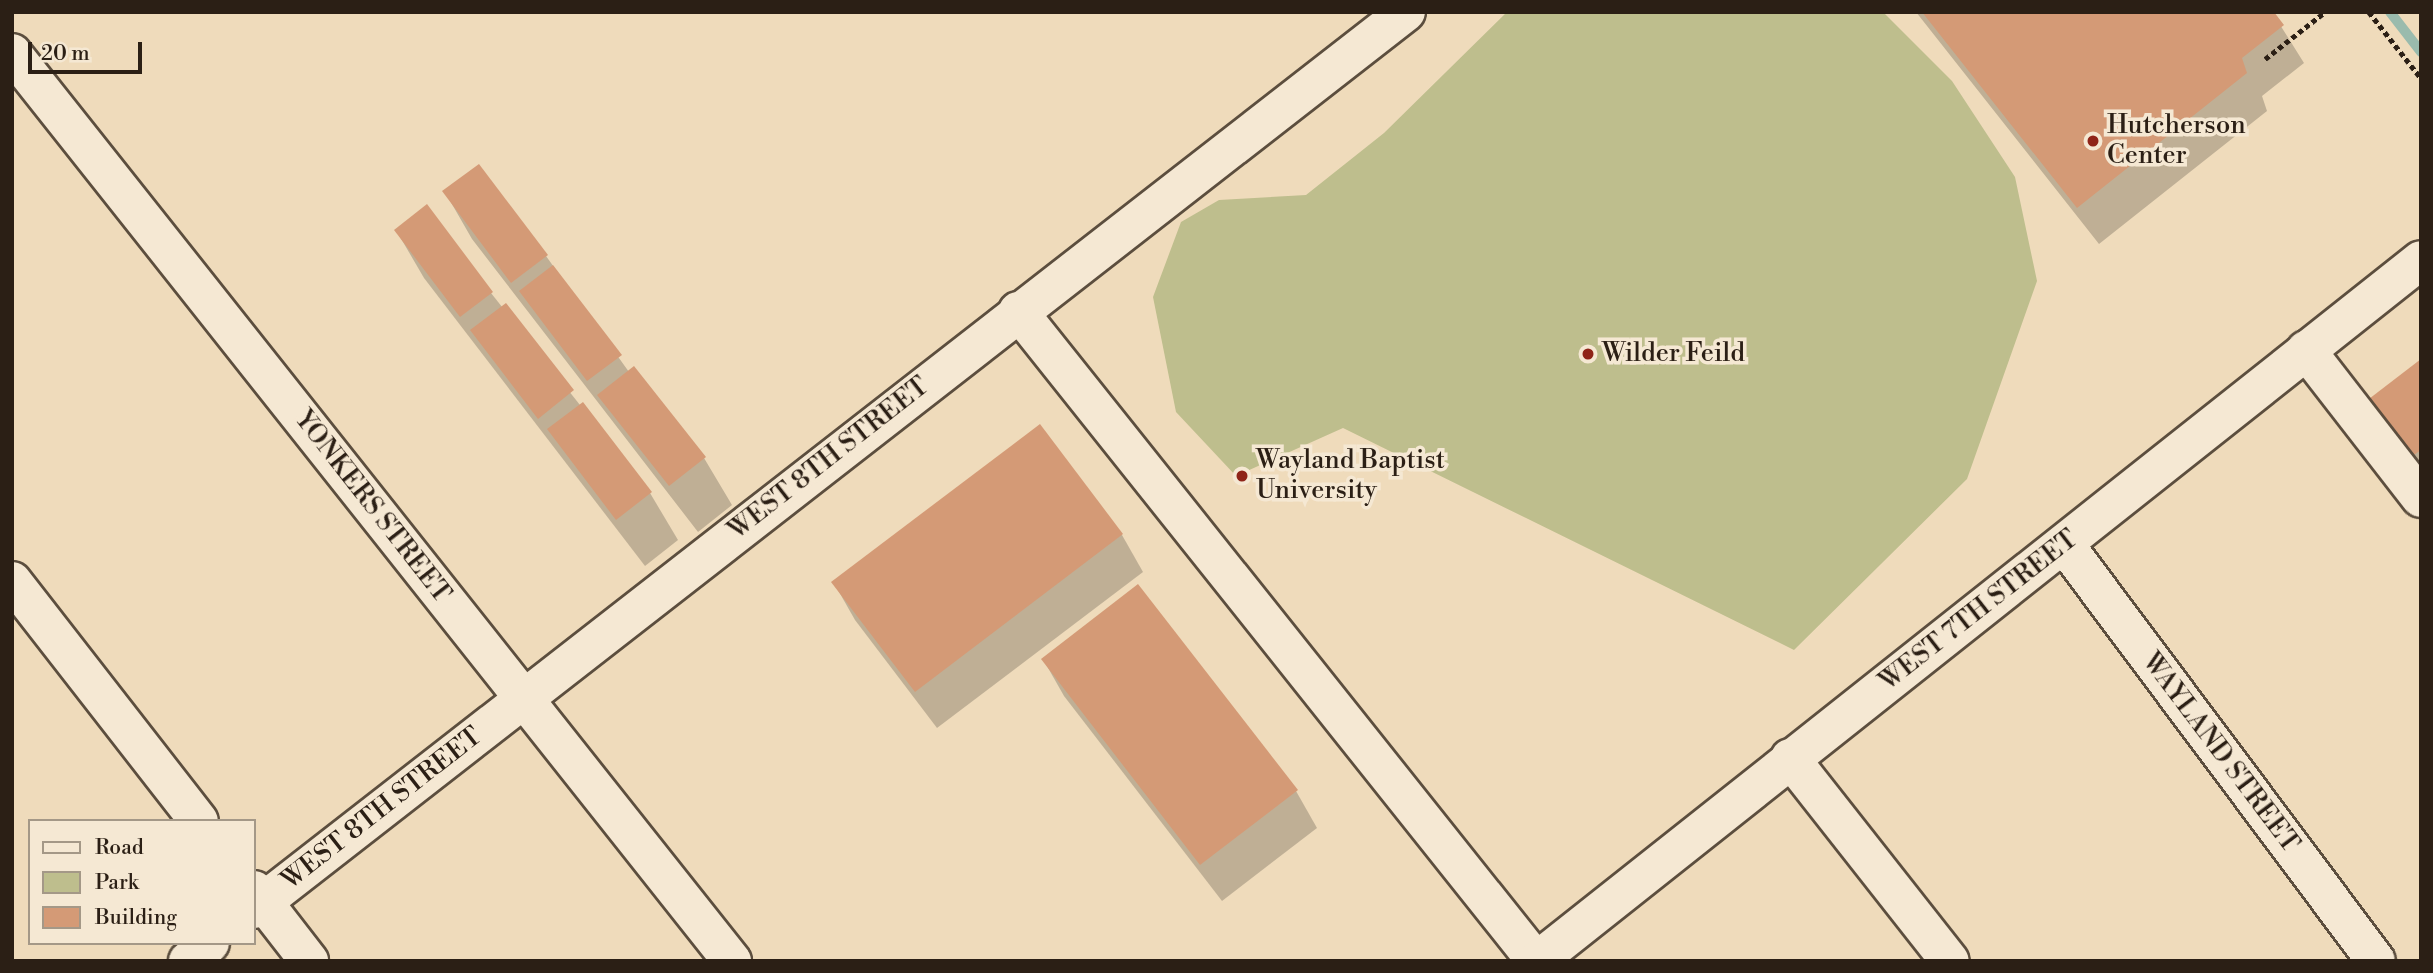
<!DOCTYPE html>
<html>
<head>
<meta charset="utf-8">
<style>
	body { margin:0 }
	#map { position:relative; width:2433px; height:973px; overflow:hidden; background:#efdbbb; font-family:"Libre Bodoni",serif }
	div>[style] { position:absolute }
	.green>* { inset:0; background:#bebe8d }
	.shadow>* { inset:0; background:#0003 }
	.stream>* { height:10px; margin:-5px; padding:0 5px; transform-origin:5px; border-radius:5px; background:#9abbad }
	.building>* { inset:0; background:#d49a76 }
	.path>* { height:4.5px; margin-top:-2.25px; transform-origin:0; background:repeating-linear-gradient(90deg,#2b1f15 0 5px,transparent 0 8.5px) }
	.roads { filter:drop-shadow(2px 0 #5c4e3e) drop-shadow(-2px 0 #5c4e3e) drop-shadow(0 2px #5c4e3e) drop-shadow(0 -2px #5c4e3e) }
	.minor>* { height:38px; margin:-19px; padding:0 19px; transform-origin:19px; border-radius:19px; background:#f5e8d3 }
	.dots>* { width:19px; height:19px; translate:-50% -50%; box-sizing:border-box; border:4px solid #f5e8d3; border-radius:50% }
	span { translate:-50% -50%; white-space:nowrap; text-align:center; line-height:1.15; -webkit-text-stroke:7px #f5e8d3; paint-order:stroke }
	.poi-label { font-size:26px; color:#2b1f15 }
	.left { translate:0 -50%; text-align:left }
	.street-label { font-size:26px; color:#2b1f15 }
	.frame { position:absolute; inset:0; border:14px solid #2b1f15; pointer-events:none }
	.legend { position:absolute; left:28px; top:819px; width:228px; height:126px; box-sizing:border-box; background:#f5e8d3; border:2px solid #a49887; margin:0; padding:9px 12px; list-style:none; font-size:21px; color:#2b1f15 }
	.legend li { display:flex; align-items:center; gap:14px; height:35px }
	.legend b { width:35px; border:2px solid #a49887 }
	.scale { position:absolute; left:28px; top:42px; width:114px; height:32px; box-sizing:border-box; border:4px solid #2b1f15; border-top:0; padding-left:9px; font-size:21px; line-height:24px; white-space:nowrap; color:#2b1f15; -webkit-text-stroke:5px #f5e8d3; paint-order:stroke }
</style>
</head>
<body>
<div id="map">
	<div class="green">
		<i style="clip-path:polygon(1507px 12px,1883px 12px,1952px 81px,2015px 177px,2037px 281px,1967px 479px,1794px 650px,1343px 428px,1236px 476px,1176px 412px,1153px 297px,1181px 222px,1219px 200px,1306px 195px,1384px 133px)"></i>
	</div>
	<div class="shadow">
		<i style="clip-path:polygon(1916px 12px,2272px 12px,2304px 63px,2262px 96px,2267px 111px,2099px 244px)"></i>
		<i style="clip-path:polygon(445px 192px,546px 256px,629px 372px,704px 458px,732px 505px,698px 532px,472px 239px)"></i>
		<i style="clip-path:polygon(396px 230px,491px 293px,650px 493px,678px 540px,645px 566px,424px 278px)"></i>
		<i style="clip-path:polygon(2421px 362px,2421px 480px,2384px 431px)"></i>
		<i style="clip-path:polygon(1040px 427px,1122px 535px,1143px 572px,937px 728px,855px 620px,834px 583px)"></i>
		<i style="clip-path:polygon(1043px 659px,1296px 791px,1317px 828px,1222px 901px,1064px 696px)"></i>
	</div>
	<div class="stream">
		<i style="left:2390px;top:12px;width:51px;rotate:52.2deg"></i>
	</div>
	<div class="building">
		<i style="clip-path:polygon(1922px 12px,2274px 12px,2284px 25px,2242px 58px,2247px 73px,2077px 208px)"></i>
		<i style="clip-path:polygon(479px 164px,548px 255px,511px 283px,442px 191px)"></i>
		<i style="clip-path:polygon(427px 204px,493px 292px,460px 317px,394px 230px)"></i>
		<i style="clip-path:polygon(553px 265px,622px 355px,587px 381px,519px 291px)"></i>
		<i style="clip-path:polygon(506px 303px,574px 390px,538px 419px,470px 330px)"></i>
		<i style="clip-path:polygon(2421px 359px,2421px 450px,2408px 459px,2365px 402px)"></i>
		<i style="clip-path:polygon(634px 366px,706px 457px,669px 486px,597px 395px)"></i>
		<i style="clip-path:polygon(583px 402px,652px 492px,616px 520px,547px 429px)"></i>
		<i style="clip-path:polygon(1040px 424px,1123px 534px,915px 692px,831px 582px)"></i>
		<i style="clip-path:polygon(1138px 584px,1298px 790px,1200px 865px,1041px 659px)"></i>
	</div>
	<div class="path">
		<i style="left:2369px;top:12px;width:84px;rotate:51.8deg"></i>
		<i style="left:2265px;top:59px;width:76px;rotate:-38.1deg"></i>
	</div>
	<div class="roads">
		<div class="minor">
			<i style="left:12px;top:53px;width:1159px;rotate:51.59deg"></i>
			<i style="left:1018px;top:311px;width:831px;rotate:51.45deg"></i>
			<i style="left:2306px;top:350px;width:187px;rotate:52.2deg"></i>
			<i style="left:2065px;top:545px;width:519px;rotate:53.22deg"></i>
			<i style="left:12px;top:581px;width:304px;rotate:52.1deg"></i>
			<i style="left:1790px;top:758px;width:258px;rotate:51.8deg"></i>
			<i style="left:254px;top:890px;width:90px;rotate:52.2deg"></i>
			<i style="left:254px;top:909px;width:1460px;rotate:-37.91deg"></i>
			<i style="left:188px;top:961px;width:28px;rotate:-39deg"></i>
			<i style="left:1537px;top:961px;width:1128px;rotate:-38.41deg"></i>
		</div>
	</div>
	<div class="dots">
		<i style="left:2093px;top:141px;background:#8f2418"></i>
		<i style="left:1588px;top:354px;background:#8f2418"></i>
		<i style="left:1242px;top:476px;background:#8f2418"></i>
	</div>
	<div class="poi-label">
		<span class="left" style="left:2107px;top:141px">Hutcherson<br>Center</span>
		<span class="left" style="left:1602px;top:354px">Wilder Feild</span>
		<span class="left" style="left:1256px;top:476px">Wayland Baptist<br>University</span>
	</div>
	<div class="street-label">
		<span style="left:829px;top:459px;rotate:-38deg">WEST 8TH STREET</span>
		<span style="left:372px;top:507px;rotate:52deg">YONKERS STREET</span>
		<span style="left:1979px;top:611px;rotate:-38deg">WEST 7TH STREET</span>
		<span style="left:2220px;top:753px;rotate:53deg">WAYLAND STREET</span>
		<span style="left:382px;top:809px;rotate:-38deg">WEST 8TH STREET</span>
	</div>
	<div class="frame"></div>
	<ul class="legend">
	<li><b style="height:9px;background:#f5e8d3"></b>Road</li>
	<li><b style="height:19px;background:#bebe8d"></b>Park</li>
	<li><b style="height:19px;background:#d49a76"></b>Building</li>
	</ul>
	<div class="scale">20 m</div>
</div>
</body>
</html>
